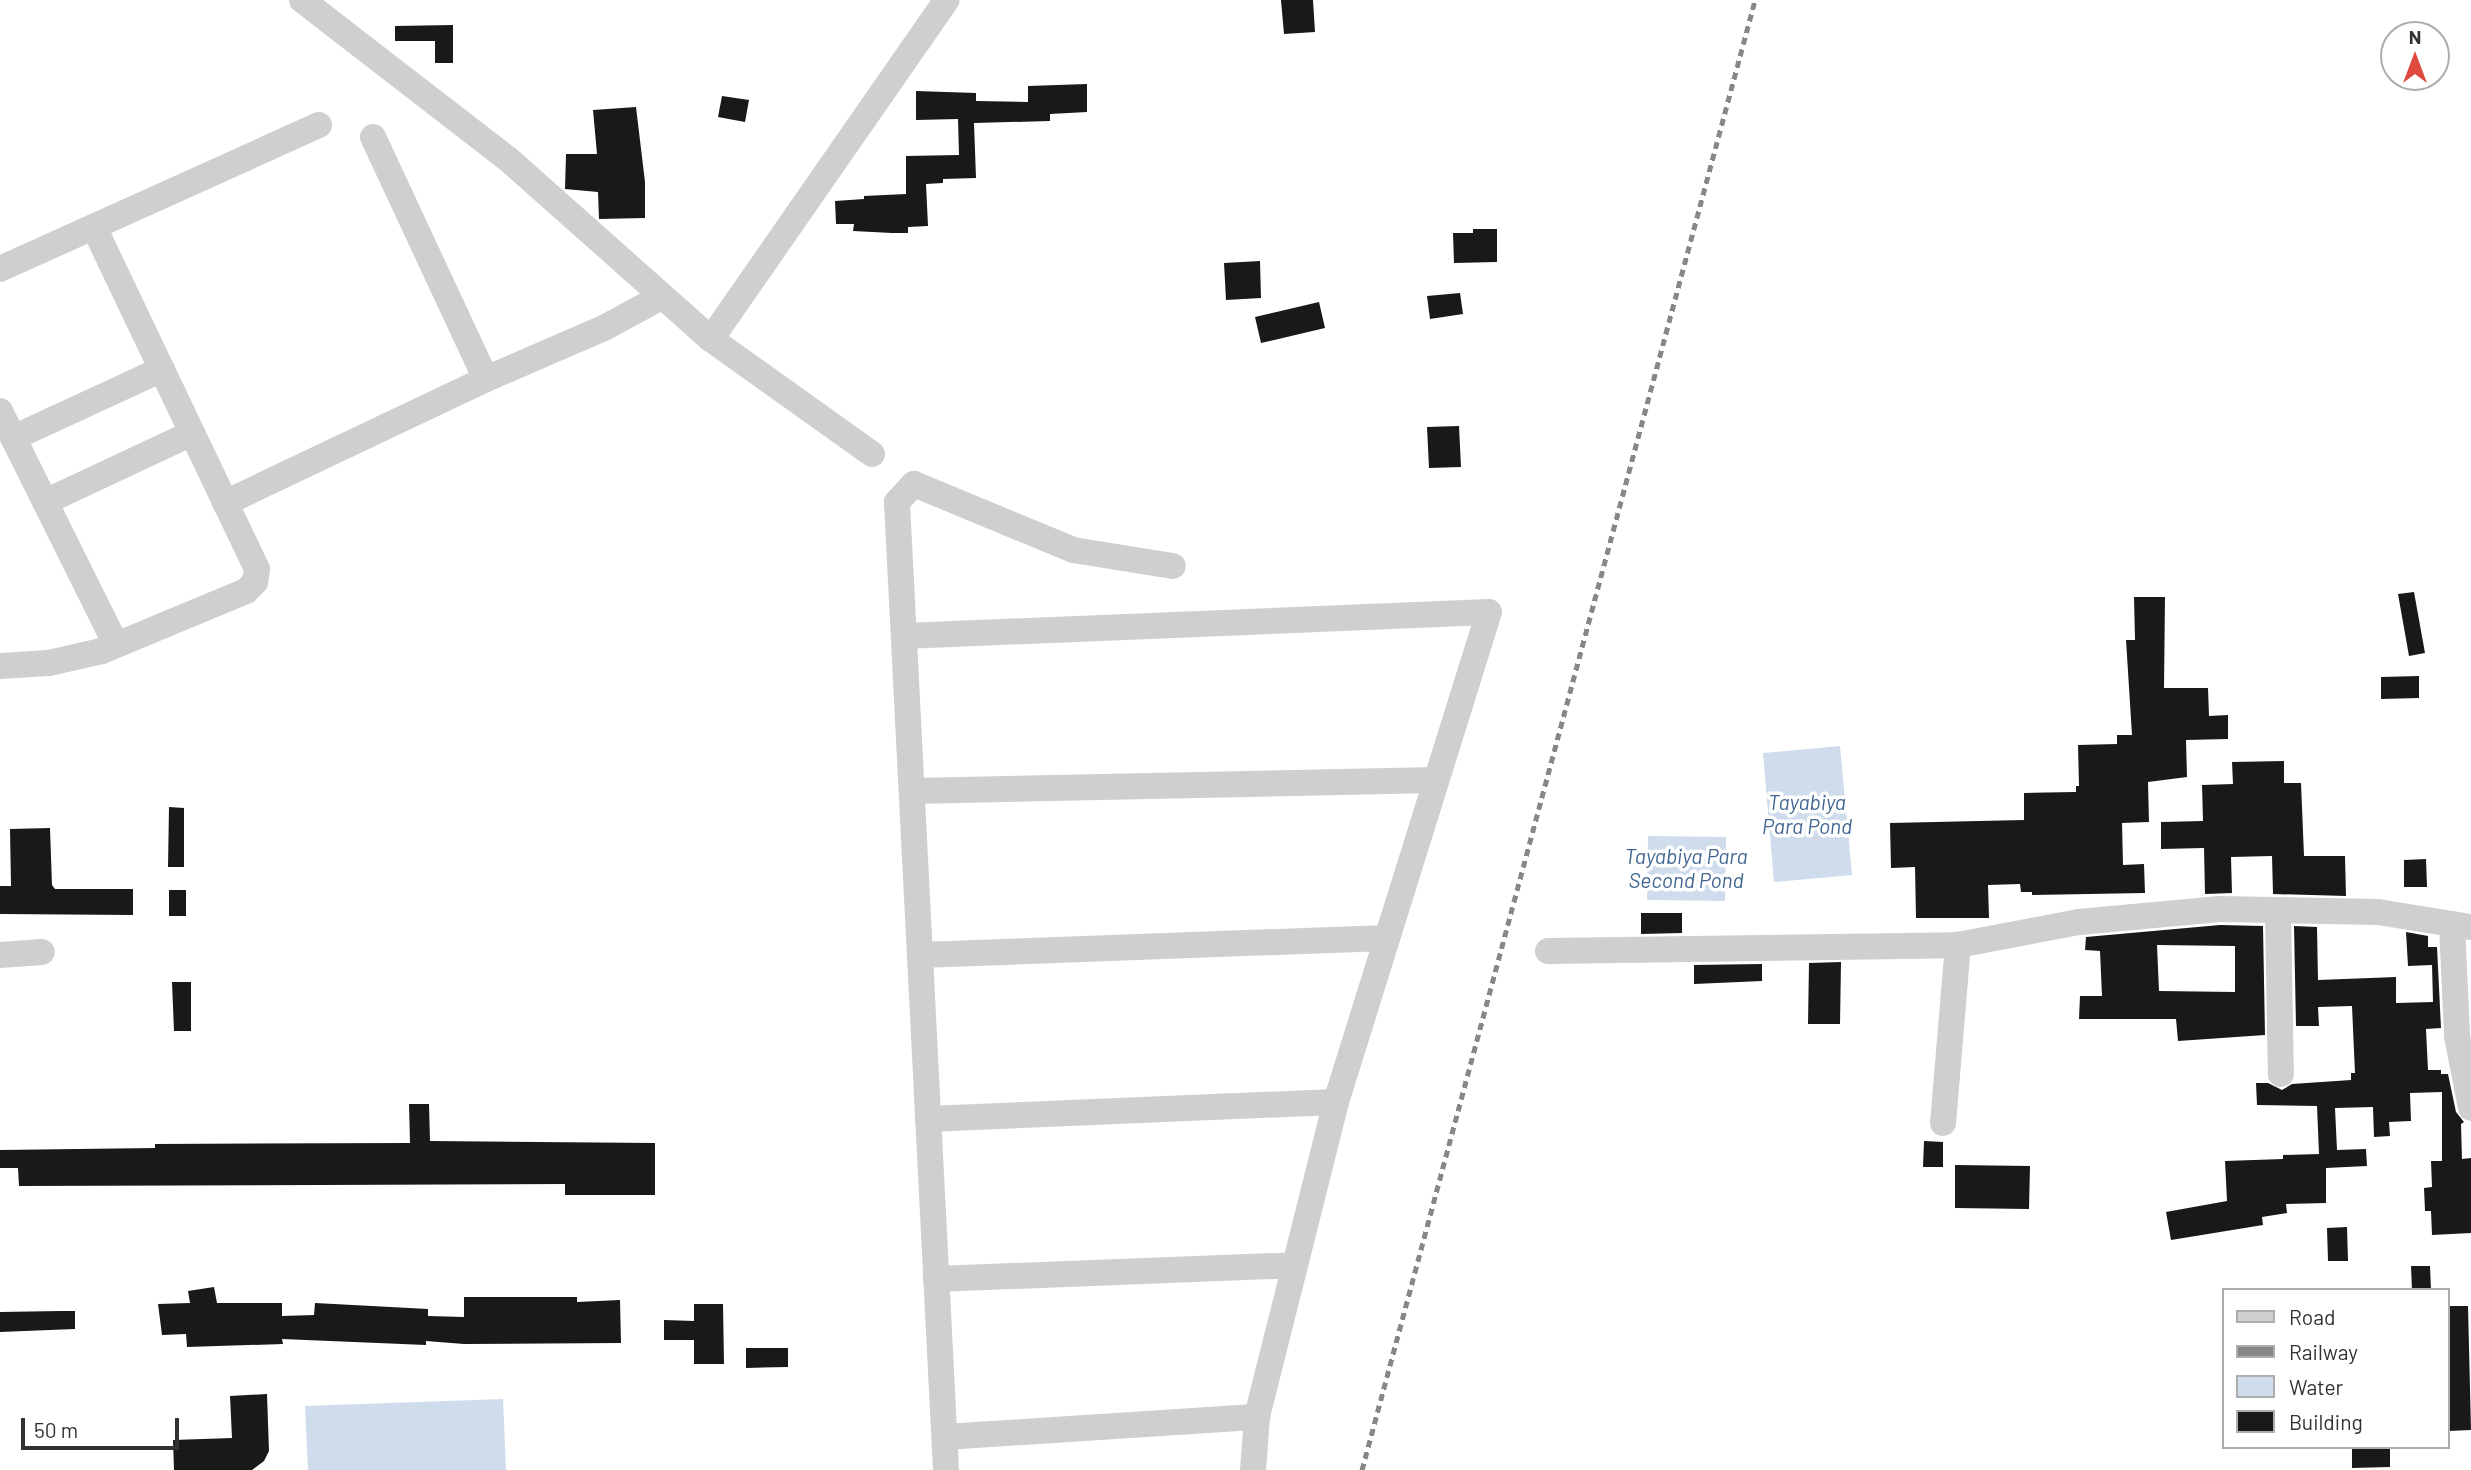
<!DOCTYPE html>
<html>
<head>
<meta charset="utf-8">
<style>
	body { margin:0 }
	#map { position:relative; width:2471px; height:1470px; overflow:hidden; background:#fff; font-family:Barlow,sans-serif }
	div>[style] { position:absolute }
	.water>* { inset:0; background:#cedcec }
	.building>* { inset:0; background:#191919 }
	.minor>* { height:26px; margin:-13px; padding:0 13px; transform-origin:13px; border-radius:13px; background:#cfcfcf }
	.rail>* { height:5px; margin-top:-2.5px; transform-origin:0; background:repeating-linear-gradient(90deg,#878787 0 7px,transparent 0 12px) }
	span { translate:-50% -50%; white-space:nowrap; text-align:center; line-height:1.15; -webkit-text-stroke:7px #fff; paint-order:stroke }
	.water-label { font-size:21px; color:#426791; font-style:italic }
	.legend { position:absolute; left:2222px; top:1288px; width:228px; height:161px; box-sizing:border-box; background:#fff; border:2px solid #adadad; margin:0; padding:9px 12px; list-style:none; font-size:21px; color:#323232 }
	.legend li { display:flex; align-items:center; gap:14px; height:35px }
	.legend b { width:35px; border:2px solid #adadad }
	.north { position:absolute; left:2380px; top:21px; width:70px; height:70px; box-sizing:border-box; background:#fff; border:2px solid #adadad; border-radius:50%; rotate:0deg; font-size:19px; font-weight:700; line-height:28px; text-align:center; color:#323232 }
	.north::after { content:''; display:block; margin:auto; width:24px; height:32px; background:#de4a3e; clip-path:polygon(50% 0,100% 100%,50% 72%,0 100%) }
	.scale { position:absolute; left:21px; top:1418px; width:158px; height:32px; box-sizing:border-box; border:4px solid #323232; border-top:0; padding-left:9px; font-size:21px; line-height:24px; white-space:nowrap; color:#323232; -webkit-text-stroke:5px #fff; paint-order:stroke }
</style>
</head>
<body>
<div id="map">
	<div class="water">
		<i style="clip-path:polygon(1840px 746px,1852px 875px,1774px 882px,1763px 753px)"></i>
		<i style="clip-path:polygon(1648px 836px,1726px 837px,1725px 901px,1647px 900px)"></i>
		<i style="clip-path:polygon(503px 1399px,506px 1470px,308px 1470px,305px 1406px)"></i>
	</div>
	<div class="building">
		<i style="clip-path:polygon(1281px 0,1313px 0,1315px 32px,1284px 34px)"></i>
		<i style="clip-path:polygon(453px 25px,453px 63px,435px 63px,435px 41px,395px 41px,395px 26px)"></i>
		<i style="clip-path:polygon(1087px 84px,1087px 112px,1050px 114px,1050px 121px,974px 123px,976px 178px,943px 179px,943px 183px,926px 184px,928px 226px,908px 227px,908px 233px,892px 233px,853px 231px,854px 224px,836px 224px,835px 201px,864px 199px,864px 196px,906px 194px,906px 156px,959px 155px,958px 119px,916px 120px,916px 91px,976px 93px,976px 101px,1028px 102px,1028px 86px)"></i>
		<i style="clip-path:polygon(722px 96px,749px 100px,745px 122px,718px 117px)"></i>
		<i style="clip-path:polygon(636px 107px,645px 182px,645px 218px,599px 219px,598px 192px,565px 189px,566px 154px,597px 154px,593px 110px)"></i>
		<i style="clip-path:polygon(1473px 229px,1497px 229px,1497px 262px,1454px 263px,1453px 233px,1473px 233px)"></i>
		<i style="clip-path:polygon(1260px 261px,1261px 298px,1226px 300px,1224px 263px)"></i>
		<i style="clip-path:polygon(1460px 293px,1463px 314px,1430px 319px,1427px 296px)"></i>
		<i style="clip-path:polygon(1319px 302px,1325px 328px,1261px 343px,1255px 317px)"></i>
		<i style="clip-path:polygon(1459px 426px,1461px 467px,1429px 468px,1427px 427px)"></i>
		<i style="clip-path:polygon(2414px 592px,2425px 653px,2409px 656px,2398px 594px)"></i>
		<i style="clip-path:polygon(2134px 597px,2165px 597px,2164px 688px,2208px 688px,2209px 716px,2228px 715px,2228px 739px,2186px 740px,2187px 777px,2148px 782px,2149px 822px,2122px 823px,2123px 865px,2144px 864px,2145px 893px,2032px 895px,2032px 892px,2021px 892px,2020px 884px,1988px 885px,1989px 918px,1916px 918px,1915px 867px,1891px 868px,1890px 823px,2024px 820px,2024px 793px,2076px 792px,2076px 786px,2079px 786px,2078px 745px,2117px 744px,2117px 735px,2132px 735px,2126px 640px,2135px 640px)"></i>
		<i style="clip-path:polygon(2419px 676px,2419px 698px,2381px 699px,2381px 677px)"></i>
		<i style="clip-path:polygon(2284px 761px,2284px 783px,2301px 783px,2304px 856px,2345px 856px,2346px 896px,2273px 894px,2272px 856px,2231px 857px,2232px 893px,2205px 894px,2204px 848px,2161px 849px,2161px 822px,2203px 821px,2202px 785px,2233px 784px,2232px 762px)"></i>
		<i style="clip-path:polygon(169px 807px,184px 808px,184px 867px,168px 867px)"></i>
		<i style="clip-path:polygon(50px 828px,52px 885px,55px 889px,133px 889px,133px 915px,0 914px,0 886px,11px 886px,10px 829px)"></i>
		<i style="clip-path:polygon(2426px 859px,2427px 887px,2404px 887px,2404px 860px)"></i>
		<i style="clip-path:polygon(169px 890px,186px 890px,186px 916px,169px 916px)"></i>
		<i style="clip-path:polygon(1641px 913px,1682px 913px,1682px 933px,1641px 934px)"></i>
		<i style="clip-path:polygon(evenodd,2220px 925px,2263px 926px,2265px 1035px,2178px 1041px,2176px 1019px,2079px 1019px,2080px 996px,2102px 996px,2100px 951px,2085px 950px,2086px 937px,2220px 925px,2157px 945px,2235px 946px,2235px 992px,2159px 991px,2157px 945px)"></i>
		<i style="clip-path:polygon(2294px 926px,2317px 927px,2318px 980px,2396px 977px,2396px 1003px,2433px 1002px,2432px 965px,2408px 966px,2406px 932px,2428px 936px,2428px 947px,2437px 947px,2441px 1028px,2426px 1029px,2428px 1070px,2441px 1070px,2441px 1074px,2448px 1074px,2456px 1112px,2464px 1122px,2461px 1124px,2462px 1159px,2471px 1158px,2471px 1233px,2432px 1235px,2431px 1211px,2425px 1211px,2424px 1188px,2432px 1187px,2431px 1161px,2442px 1161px,2442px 1092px,2410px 1093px,2411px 1121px,2389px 1122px,2390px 1136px,2374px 1137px,2373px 1107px,2335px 1108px,2337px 1150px,2366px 1149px,2367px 1166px,2326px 1168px,2326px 1203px,2286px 1204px,2287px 1213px,2262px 1217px,2263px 1225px,2171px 1240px,2166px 1212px,2227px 1201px,2225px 1161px,2283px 1159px,2283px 1155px,2319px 1154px,2317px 1106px,2257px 1105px,2256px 1083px,2268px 1083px,2282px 1090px,2292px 1084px,2351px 1080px,2351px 1073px,2355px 1073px,2352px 1006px,2318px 1007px,2319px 1026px,2296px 1026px)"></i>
		<i style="clip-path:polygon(1841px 962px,1840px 1024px,1808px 1024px,1809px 963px)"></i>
		<i style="clip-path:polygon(1762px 964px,1762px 981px,1694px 984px,1694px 965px)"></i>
		<i style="clip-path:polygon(172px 982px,191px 982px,191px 1031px,174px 1031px)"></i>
		<i style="clip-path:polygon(409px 1104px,429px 1104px,430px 1141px,655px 1143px,655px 1195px,565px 1195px,565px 1184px,19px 1186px,18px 1168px,0 1168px,0 1150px,155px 1148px,155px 1144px,410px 1143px)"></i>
		<i style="clip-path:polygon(1924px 1141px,1943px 1142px,1943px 1167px,1923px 1167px)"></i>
		<i style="clip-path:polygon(1955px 1165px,2030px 1166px,2029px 1209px,1955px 1208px)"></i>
		<i style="clip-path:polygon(2347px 1227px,2348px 1261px,2328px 1261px,2327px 1228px)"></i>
		<i style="clip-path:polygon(2411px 1266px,2430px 1266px,2431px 1290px,2412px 1290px)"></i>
		<i style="clip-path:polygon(214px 1287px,217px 1303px,282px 1303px,282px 1316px,314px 1315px,315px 1303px,428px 1309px,428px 1316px,464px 1317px,464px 1297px,577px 1297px,577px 1302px,620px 1300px,621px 1343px,464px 1344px,426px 1341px,426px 1345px,282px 1339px,283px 1344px,187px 1347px,186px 1334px,162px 1335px,158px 1304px,190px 1303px,188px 1291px)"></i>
		<i style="clip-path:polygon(694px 1304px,723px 1304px,724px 1364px,694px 1364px,694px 1340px,664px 1340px,664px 1320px,694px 1321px)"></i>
		<i style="clip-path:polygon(2448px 1306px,2468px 1306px,2471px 1430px,2448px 1431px)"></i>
		<i style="clip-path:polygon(61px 1311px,75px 1311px,75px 1329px,0 1332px,0 1312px)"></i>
		<i style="clip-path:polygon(746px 1348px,788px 1348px,788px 1367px,746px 1368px)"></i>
		<i style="clip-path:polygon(267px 1394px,269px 1451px,264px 1461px,252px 1470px,174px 1470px,173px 1440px,232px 1438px,230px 1396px)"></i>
		<i style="clip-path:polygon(2352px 1447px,2390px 1447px,2390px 1467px,2352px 1468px)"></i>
	</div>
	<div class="minor">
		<i style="left:302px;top:0;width:260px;rotate:37.7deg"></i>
		<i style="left:508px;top:159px;width:271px;rotate:41.6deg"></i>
		<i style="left:373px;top:137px;width:267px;rotate:65deg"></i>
		<i style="left:0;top:269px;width:350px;rotate:-24.3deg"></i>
		<i style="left:0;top:411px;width:261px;rotate:63.6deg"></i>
		<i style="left:13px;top:438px;width:164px;rotate:-24.8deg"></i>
		<i style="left:872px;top:454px;width:198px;rotate:-144.5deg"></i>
		<i style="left:711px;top:339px;width:413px;rotate:-55.2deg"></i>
		<i style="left:45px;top:502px;width:162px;rotate:-25.1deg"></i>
		<i style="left:225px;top:503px;width:289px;rotate:-25.4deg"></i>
		<i style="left:486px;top:379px;width:129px;rotate:-23.4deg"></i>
		<i style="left:604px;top:328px;width:65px;rotate:-28.5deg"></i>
		<i style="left:904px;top:636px;width:585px;rotate:-2.35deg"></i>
		<i style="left:1489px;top:612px;width:513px;rotate:107.34deg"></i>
		<i style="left:1336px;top:1102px;width:325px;rotate:104.1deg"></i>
		<i style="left:1257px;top:1417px;width:53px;rotate:94.3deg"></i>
		<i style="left:0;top:666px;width:49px;rotate:-3.5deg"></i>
		<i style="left:49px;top:663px;width:54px;rotate:-12.8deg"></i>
		<i style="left:102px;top:651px;width:156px;rotate:-22.6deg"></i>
		<i style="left:246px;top:591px;width:13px;rotate:-45deg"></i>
		<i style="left:255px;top:582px;width:13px;rotate:-81deg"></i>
		<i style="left:257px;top:569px;width:379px;rotate:-115.5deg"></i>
		<i style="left:912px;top:791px;width:524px;rotate:-1.2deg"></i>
		<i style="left:2278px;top:910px;width:164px;rotate:89deg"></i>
		<i style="left:2452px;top:924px;width:112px;rotate:87.4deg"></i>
		<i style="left:2457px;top:1036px;width:73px;rotate:79deg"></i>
		<i style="left:1548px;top:951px;width:410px;rotate:-0.8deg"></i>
		<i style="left:1958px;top:945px;width:123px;rotate:-10.8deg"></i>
		<i style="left:2079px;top:922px;width:141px;rotate:-5.3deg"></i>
		<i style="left:2219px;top:909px;width:159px;rotate:1.1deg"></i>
		<i style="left:2378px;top:912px;width:94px;rotate:9.2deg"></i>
		<i style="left:0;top:955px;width:42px;rotate:-4.1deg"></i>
		<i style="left:920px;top:955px;width:467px;rotate:-2.1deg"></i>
		<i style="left:928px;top:1119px;width:408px;rotate:-2.4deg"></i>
		<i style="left:1943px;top:1123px;width:179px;rotate:-85.2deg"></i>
		<i style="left:936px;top:1279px;width:359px;rotate:-2.2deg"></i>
		<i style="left:945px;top:1437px;width:313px;rotate:-3.7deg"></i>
		<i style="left:946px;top:1470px;width:969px;rotate:-92.9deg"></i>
		<i style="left:897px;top:502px;width:25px;rotate:-47deg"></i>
		<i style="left:914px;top:484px;width:172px;rotate:22.5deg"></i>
		<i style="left:1073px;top:550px;width:101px;rotate:9.1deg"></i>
	</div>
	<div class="rail">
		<i style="left:1362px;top:1470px;width:1522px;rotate:-75.03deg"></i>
	</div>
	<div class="water-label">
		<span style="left:1807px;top:814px">Tayabiya<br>Para Pond</span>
		<span style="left:1686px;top:868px">Tayabiya Para<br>Second Pond</span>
	</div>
	<ul class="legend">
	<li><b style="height:9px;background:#cfcfcf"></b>Road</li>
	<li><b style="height:9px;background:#878787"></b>Railway</li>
	<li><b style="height:19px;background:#cedcec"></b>Water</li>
	<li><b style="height:19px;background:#191919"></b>Building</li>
	</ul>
	<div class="north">N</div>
	<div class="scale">50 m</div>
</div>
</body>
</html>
